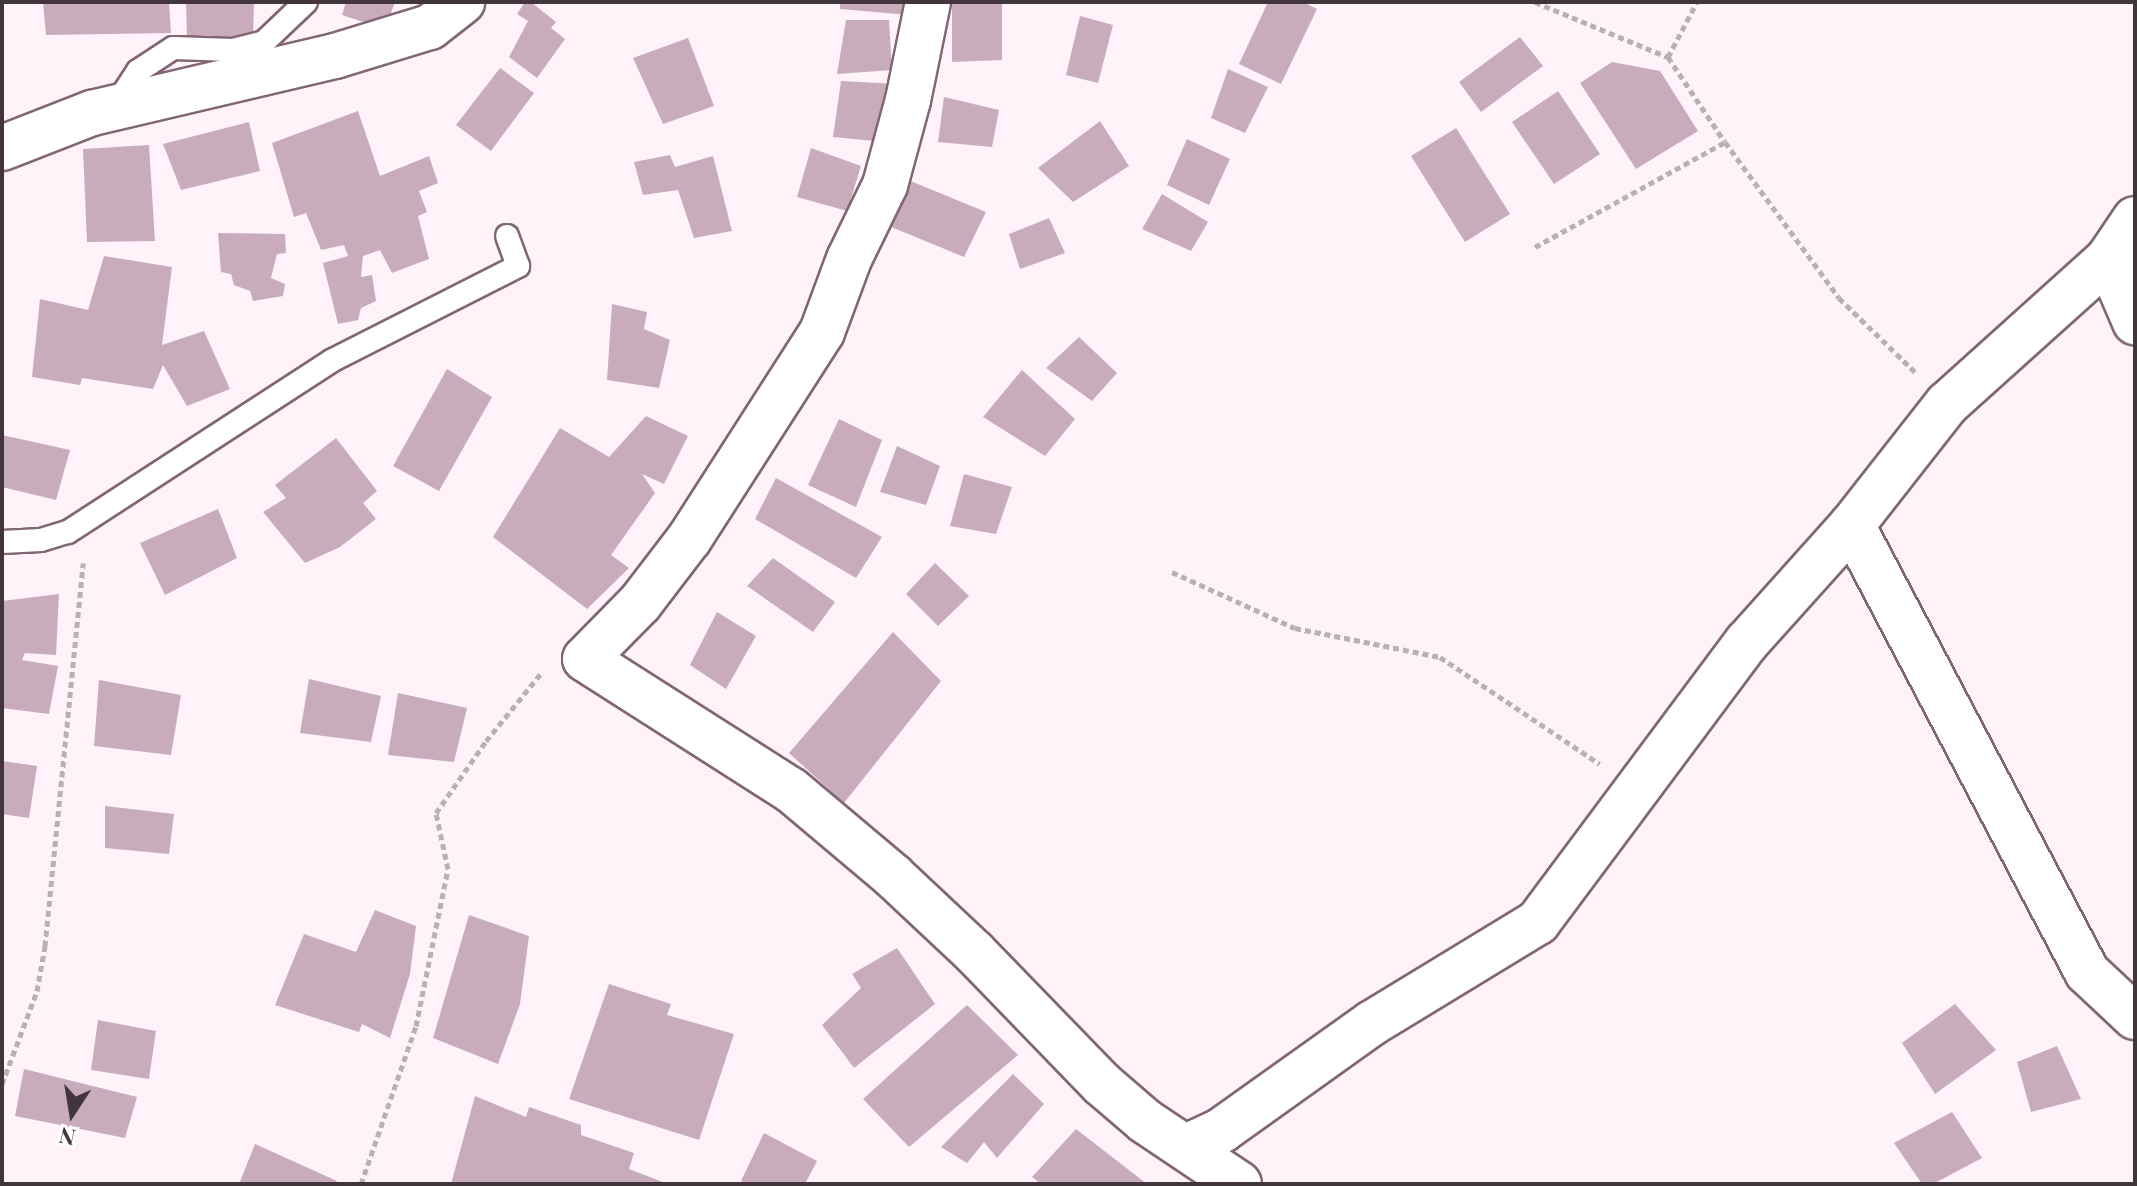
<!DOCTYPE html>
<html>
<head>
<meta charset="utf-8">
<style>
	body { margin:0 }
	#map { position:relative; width:2137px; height:1186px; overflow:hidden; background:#fff2f9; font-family:"Playfair Display",serif }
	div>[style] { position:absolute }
	.building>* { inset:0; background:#c9acbb }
	.path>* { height:5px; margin-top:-2.5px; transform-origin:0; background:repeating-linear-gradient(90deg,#bbaeb5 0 6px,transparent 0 10px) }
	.roads { filter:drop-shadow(2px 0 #816674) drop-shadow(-2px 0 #816674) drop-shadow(0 2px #816674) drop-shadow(0 -2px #816674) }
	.service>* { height:22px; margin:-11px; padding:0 11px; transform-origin:11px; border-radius:11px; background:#fff }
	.minor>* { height:44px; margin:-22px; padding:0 22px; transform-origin:22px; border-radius:22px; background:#fff }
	span { translate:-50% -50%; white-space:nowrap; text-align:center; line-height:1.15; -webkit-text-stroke:8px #fff; paint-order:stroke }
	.frame { position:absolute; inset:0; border:4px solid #42363c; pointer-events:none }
	.north { position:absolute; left:32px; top:1074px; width:80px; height:80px; -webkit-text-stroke:6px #fff; paint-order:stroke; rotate:192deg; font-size:22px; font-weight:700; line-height:32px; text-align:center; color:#42363c }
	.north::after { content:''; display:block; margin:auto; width:28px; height:36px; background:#42363c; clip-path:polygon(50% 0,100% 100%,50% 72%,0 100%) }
</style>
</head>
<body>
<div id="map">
	<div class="building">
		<i style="clip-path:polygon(43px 2px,169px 2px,171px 33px,46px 35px)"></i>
		<i style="clip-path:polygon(186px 2px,254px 2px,253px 37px,187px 38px)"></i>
		<i style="clip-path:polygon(346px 2px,395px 2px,385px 29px,342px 15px)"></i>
		<i style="clip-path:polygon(525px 2px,531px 2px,556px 22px,551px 28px,565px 39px,537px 78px,509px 57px,528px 21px,517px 14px)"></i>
		<i style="clip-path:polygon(840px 2px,910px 2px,909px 15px,840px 9px)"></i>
		<i style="clip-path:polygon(952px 2px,1002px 2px,1002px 60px,952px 62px)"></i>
		<i style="clip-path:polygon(1268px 2px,1303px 2px,1317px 9px,1281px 84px,1239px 64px)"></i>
		<i style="clip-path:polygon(1080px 16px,1113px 25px,1098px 83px,1066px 75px)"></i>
		<i style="clip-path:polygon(846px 20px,889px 20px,892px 70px,837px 74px)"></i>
		<i style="clip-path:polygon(1520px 37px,1543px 66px,1481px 112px,1459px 82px)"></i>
		<i style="clip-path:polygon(688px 38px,714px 106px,663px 124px,633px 58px)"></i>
		<i style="clip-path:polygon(1612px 62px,1660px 71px,1698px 131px,1636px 169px,1580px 83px)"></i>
		<i style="clip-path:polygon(500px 68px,534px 93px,491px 151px,456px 125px)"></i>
		<i style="clip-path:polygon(1228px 69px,1268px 87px,1245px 133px,1211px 118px)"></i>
		<i style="clip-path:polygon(841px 81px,895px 84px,884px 142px,833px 137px)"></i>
		<i style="clip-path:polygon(1558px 91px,1600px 154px,1554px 184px,1512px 122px)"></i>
		<i style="clip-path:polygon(944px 97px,999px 110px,992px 147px,938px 142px)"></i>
		<i style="clip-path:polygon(358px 111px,380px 176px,429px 156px,438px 183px,419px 191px,427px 212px,418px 216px,429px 259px,392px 273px,380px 250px,363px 256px,361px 277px,372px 275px,376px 301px,361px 308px,358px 320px,338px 324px,323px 263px,348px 256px,344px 245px,321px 250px,306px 213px,294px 217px,272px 143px)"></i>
		<i style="clip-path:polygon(1100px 121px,1129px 166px,1073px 202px,1038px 168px)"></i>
		<i style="clip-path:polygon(249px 122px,260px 171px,181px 190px,163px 144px)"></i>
		<i style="clip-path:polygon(1456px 128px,1510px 214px,1465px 242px,1411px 156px)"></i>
		<i style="clip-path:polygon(1187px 139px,1230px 159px,1209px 205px,1167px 185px)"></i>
		<i style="clip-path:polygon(149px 145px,155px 241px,87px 242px,83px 149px)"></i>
		<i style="clip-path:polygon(811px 148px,861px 166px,847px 211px,797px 197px)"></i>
		<i style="clip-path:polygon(670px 155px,675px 167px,713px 156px,732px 231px,694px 238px,678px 190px,643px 195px,634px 162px)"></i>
		<i style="clip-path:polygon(908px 180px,986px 212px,964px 257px,889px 226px)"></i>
		<i style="clip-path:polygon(1162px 194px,1208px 222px,1191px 251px,1142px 229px)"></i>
		<i style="clip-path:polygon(1049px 218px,1065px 253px,1020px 269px,1009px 234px)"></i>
		<i style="clip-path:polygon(218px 233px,285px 234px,286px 253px,277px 254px,271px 278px,285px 284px,283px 296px,253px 301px,250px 291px,234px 285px,231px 274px,221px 272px)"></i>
		<i style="clip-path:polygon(104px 256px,172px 267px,162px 345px,204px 331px,230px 389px,187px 406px,163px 365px,153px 389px,82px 378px,80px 385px,32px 377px,40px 299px,88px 310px)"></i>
		<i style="clip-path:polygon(612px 304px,647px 312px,644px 329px,670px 340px,659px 388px,607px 380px)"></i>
		<i style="clip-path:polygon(1079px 337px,1117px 373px,1092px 401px,1046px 368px)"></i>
		<i style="clip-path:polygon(447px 369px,492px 397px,439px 491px,393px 466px)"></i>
		<i style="clip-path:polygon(1022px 370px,1075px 419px,1045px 456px,983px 417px)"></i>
		<i style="clip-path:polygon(646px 416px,688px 436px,664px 484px,642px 474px,655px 493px,611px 555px,629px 568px,587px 609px,493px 537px,560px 428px,609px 457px)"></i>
		<i style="clip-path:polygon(839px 419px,882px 440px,856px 507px,808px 485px)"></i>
		<i style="clip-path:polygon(2px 435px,70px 450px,56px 500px,2px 487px)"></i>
		<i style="clip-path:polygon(336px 438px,377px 491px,363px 503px,376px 519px,340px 547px,305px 563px,263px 512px,286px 498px,275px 485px)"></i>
		<i style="clip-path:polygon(897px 446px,940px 466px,926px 505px,880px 492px)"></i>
		<i style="clip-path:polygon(964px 474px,1012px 487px,996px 534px,950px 526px)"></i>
		<i style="clip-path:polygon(776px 478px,882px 537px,856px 578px,755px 519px)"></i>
		<i style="clip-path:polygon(218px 509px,237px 558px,165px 595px,140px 543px)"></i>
		<i style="clip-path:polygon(773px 558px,835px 602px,813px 632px,747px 586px)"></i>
		<i style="clip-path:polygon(935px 563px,969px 596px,938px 626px,906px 594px)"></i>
		<i style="clip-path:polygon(59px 594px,56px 655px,25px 653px,22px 660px,58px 666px,49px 714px,2px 708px,2px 601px)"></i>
		<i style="clip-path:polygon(717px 612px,756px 636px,726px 689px,690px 665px)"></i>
		<i style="clip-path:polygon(893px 632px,941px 681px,844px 803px,789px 753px)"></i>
		<i style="clip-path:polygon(309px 679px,381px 696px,371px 742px,300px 733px)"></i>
		<i style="clip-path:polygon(99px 680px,181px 695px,171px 755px,94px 746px)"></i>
		<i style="clip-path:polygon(398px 693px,467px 708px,454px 762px,388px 755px)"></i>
		<i style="clip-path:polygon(2px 761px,37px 766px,29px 818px,2px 814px)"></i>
		<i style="clip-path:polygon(105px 806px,174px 814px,169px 854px,105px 848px)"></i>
		<i style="clip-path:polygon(375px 910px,416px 926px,410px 974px,390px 1038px,362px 1024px,359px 1032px,275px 1005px,304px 934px,356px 952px)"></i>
		<i style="clip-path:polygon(469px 915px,529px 936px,520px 1004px,498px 1064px,433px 1038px)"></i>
		<i style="clip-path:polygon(897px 948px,935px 1004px,854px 1068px,822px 1025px,861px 988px,852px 974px)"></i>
		<i style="clip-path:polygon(609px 984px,671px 1004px,667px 1015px,734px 1034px,699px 1140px,569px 1099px)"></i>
		<i style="clip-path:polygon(1955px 1004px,1996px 1050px,1935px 1094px,1902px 1043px)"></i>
		<i style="clip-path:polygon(967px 1005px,1018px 1055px,909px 1147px,863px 1099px)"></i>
		<i style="clip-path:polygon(98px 1020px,156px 1031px,149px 1079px,91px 1070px)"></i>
		<i style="clip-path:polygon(2057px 1046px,2081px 1099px,2031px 1112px,2017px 1062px)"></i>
		<i style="clip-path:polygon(24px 1069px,137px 1097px,125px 1138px,15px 1116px)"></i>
		<i style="clip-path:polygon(1013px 1074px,1044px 1104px,997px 1158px,984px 1142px,967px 1163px,941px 1147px)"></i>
		<i style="clip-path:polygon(475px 1096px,526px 1117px,529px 1107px,581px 1125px,581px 1135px,634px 1153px,629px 1169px,668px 1184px,451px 1184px)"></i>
		<i style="clip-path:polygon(1952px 1112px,1982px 1158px,1933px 1184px,1922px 1184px,1894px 1143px)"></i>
		<i style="clip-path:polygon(1076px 1129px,1147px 1184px,1041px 1184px,1032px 1177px)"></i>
		<i style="clip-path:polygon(764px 1133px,817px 1161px,805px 1184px,748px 1184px,741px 1181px)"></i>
		<i style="clip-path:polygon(255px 1144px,337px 1181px,335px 1184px,239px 1184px)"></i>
	</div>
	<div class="path">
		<i style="left:1535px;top:2px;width:144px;rotate:22.5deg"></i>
		<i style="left:1668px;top:57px;width:102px;rotate:56.2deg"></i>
		<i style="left:1668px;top:57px;width:62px;rotate:-62.2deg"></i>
		<i style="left:1535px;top:247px;width:217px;rotate:-28.9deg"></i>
		<i style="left:1725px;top:142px;width:193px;rotate:53.8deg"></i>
		<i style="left:1839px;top:298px;width:106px;rotate:44.2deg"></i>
		<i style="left:1172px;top:572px;width:135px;rotate:24.5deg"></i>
		<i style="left:1295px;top:628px;width:148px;rotate:11.3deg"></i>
		<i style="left:1440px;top:657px;width:192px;rotate:33.8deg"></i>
		<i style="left:2px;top:1084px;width:99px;rotate:-69.4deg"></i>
		<i style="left:37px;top:991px;width:46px;rotate:-79.9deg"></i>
		<i style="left:45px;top:946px;width:385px;rotate:-84.3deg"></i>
		<i style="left:361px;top:1184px;width:167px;rotate:-70.8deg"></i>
		<i style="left:416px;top:1026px;width:160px;rotate:-78.5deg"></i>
		<i style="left:448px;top:869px;width:57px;rotate:-102.1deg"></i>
		<i style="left:436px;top:813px;width:88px;rotate:-55.2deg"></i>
		<i style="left:486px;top:741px;width:89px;rotate:-50.9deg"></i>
	</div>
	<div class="roads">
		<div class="service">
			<i style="left:115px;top:106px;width:42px;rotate:-56.7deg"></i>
			<i style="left:138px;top:71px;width:42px;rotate:-33.3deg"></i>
			<i style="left:173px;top:48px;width:60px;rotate:1.9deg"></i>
			<i style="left:233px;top:50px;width:32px;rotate:-14deg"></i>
			<i style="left:264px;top:42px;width:58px;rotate:-43.6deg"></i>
			<i style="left:2px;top:542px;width:39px;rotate:-3deg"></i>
			<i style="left:41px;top:540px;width:28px;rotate:-17deg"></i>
			<i style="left:68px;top:532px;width:314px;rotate:-33deg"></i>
			<i style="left:331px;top:361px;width:210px;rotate:-26.9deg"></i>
			<i style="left:518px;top:266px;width:32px;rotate:-110deg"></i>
		</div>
		<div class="minor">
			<i style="left:928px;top:2px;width:100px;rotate:101.5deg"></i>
			<i style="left:908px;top:100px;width:88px;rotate:105.1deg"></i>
			<i style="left:885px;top:185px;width:82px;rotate:115.9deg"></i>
			<i style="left:849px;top:259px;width:78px;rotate:110.3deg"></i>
			<i style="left:822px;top:332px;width:246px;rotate:122.7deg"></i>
			<i style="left:689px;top:539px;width:81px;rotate:127.4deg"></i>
			<i style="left:640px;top:603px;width:78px;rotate:134.5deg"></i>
			<i style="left:585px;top:659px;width:244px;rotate:32.5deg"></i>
			<i style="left:791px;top:790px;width:133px;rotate:40.1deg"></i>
			<i style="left:893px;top:876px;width:111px;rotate:43.2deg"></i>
			<i style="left:974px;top:952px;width:184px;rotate:45.9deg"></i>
			<i style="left:1102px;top:1084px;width:57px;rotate:40.7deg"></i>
			<i style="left:1145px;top:1121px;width:113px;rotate:33.8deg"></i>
			<i style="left:2px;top:148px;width:97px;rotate:-21.3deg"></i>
			<i style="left:92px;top:113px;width:250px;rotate:-13.2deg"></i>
			<i style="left:335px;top:56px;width:99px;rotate:-17deg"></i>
			<i style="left:430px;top:27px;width:41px;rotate:-38deg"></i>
			<i style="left:2108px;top:259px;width:69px;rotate:66.8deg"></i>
			<i style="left:1852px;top:525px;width:505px;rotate:62.27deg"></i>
			<i style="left:2087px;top:972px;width:66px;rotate:43.2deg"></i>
			<i style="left:1186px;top:1147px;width:40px;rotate:-25deg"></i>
			<i style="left:1222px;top:1130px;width:184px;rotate:-35.5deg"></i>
			<i style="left:1372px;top:1023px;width:194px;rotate:-31.3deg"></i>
			<i style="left:1538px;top:922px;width:349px;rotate:-53.3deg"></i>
			<i style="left:1747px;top:642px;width:157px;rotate:-48.1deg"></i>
			<i style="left:1852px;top:525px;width:154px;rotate:-51.9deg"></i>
			<i style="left:1947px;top:404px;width:217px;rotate:-42deg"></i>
			<i style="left:2108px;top:259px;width:48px;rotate:-56deg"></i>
		</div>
	</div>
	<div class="frame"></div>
	<div class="north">N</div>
</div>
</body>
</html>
